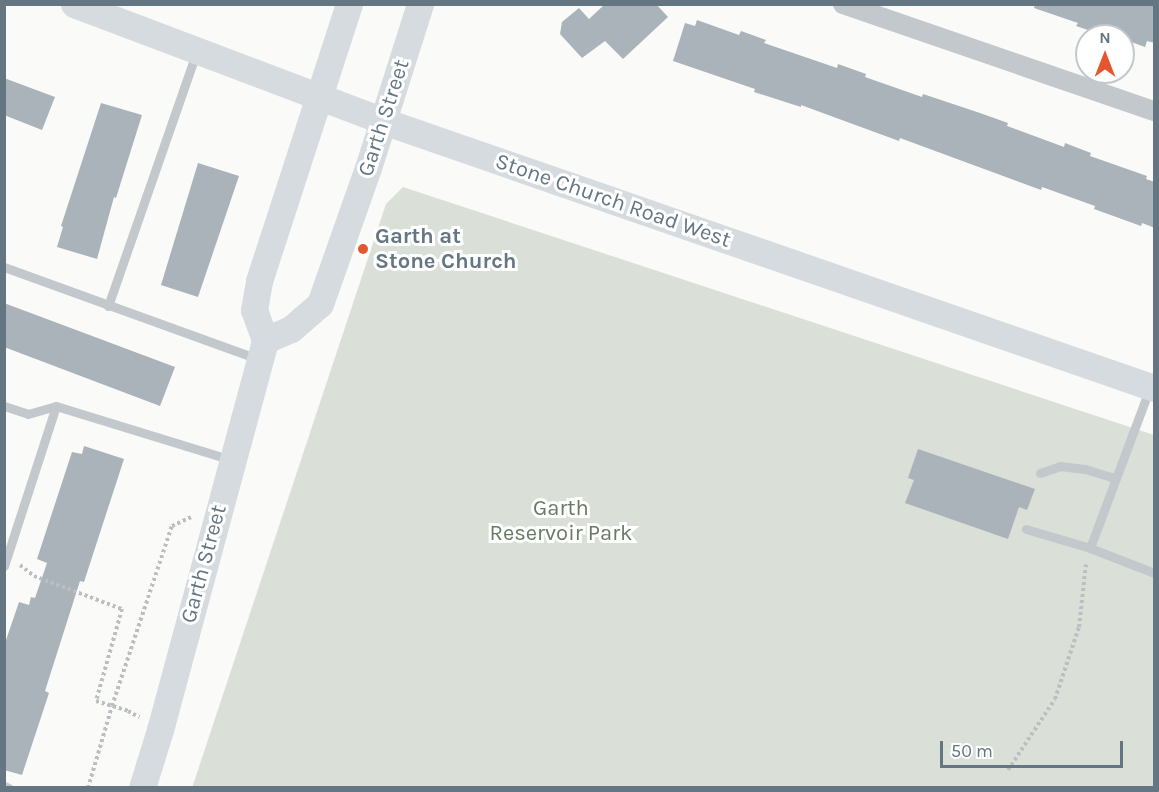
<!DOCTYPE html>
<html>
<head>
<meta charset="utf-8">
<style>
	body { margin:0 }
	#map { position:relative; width:1159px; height:792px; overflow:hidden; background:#fafaf8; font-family:Karla,sans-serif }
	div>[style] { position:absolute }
	.green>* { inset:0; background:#dadfd7 }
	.building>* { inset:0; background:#aab3b9 }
	.path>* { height:4px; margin-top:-2px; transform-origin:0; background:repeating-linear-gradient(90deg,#bbbfc2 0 3px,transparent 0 6px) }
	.lane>* { height:9px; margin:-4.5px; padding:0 4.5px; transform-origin:4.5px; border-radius:4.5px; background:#c3c8cc }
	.street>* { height:20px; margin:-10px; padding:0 10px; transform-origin:10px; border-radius:10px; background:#c3c8cc }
	.secondary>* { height:27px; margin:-13.5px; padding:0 13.5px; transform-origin:13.5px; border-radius:13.5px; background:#d6dbdf }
	.dots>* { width:16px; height:16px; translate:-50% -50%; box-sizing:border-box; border:3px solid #fff; border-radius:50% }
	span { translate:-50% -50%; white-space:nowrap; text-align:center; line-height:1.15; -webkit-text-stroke:6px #fff; paint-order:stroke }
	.street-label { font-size:22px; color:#657683 }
	.poi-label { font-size:22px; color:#657683; font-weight:700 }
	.left { translate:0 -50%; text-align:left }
	.park-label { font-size:22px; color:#687a64 }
	.frame { position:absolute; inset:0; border:6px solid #657683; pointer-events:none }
	.north { position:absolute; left:1075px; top:24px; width:60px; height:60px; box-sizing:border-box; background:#fff; border:2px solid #c1c8cd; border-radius:50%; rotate:0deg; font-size:16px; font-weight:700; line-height:24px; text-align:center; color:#657683 }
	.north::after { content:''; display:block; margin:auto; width:21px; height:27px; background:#e4572e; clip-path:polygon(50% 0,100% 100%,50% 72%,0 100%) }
	.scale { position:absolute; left:940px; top:741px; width:183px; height:27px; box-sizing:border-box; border:3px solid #657683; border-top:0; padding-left:8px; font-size:18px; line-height:21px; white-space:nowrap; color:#657683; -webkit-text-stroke:4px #fff; paint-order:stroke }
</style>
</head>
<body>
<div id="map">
	<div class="green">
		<i style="clip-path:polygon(403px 187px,1154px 435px,1154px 787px,192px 788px,386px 204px)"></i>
	</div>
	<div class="building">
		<i style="clip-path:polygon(605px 4px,656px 4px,668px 17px,623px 59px,605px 41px,582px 58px,560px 34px,562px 22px,579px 8px,589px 19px)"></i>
		<i style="clip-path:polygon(1035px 4px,1155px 4px,1155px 43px,1147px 41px,1145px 47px,1123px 39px,1123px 36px,1104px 33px,1103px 35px,1076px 26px,1078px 23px,1034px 8px)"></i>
		<i style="clip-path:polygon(697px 20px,739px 35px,741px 31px,766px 40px,764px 43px,837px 68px,838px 64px,866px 74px,865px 77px,922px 97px,923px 94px,980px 113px,1008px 123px,1007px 126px,1064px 147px,1065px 143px,1091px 153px,1090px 156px,1147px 176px,1146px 179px,1155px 182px,1155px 228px,1142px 223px,1141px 226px,1094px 209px,1095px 206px,1042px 187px,1041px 190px,900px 138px,899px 141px,801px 105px,801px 107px,754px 92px,755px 89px,673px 61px,685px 23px,695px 26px)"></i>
		<i style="clip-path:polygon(4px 78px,55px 97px,42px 130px,4px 115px)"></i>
		<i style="clip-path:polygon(101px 103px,142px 115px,116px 198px,114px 197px,97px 259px,57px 247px,63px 227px,61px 226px)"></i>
		<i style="clip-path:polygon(198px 163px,239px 176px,198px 297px,161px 285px)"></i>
		<i style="clip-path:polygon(4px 303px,175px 367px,160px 406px,4px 347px)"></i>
		<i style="clip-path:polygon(84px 446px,124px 459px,84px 582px,80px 581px,45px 691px,49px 693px,22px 775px,4px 770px,4px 646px,19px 602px,29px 605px,31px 597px,35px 598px,47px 563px,37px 559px,72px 452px,82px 454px)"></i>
		<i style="clip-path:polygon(918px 449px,1035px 489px,1027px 510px,1019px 507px,1008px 539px,905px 503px,914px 480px,908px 478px)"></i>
	</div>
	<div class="path">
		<i style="left:20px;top:565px;width:18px;rotate:38deg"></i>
		<i style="left:34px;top:576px;width:94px;rotate:20.6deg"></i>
		<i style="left:122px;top:609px;width:96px;rotate:105.8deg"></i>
		<i style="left:96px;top:701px;width:34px;rotate:17deg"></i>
		<i style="left:128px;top:711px;width:13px;rotate:29deg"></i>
		<i style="left:1008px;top:770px;width:85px;rotate:-56.5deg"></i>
		<i style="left:1055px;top:699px;width:76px;rotate:-71.6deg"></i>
		<i style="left:1079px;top:627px;width:63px;rotate:-83.7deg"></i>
		<i style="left:88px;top:788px;width:85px;rotate:-73.7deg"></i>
		<i style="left:112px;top:706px;width:190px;rotate:-71.6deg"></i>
		<i style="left:172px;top:526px;width:21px;rotate:-25deg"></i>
	</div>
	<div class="lane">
		<i style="left:4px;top:267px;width:268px;rotate:19.9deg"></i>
		<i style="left:108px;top:306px;width:268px;rotate:-70.8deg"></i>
		<i style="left:1149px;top:390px;width:169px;rotate:110.5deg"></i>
		<i style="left:1090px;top:548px;width:69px;rotate:21.3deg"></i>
		<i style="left:4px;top:406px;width:25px;rotate:18deg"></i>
		<i style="left:28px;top:414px;width:29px;rotate:-16deg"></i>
		<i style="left:56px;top:406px;width:183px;rotate:17.1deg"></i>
		<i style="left:1040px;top:473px;width:21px;rotate:-19deg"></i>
		<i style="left:1060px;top:466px;width:25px;rotate:7deg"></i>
		<i style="left:1085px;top:469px;width:30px;rotate:17deg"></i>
		<i style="left:1026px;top:529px;width:67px;rotate:16.5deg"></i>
		<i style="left:4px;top:566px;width:168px;rotate:-72deg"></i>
		<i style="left:4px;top:786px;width:5px;rotate:22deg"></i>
	</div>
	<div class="street">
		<i style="left:843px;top:4px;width:329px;rotate:19deg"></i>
	</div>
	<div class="secondary">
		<i style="left:74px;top:4px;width:330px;rotate:20.7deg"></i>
		<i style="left:383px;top:121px;width:816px;rotate:19.1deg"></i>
		<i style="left:265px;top:340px;width:28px;rotate:-23deg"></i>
		<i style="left:291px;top:329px;width:38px;rotate:-41deg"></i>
		<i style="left:320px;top:304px;width:144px;rotate:-70.6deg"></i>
		<i style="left:368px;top:168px;width:172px;rotate:-72.4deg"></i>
		<i style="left:142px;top:788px;width:61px;rotate:-72.8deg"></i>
		<i style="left:160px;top:730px;width:404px;rotate:-74.9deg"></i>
		<i style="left:265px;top:340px;width:32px;rotate:-110deg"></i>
		<i style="left:254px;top:310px;width:29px;rotate:-80deg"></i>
		<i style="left:259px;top:281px;width:291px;rotate:-72deg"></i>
	</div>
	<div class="dots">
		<i style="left:363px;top:249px;background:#e4572e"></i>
	</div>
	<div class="street-label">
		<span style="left:384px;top:118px;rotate:-72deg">Garth Street</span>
		<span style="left:613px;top:201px;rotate:19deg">Stone Church Road West</span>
		<span style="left:204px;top:564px;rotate:-75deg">Garth Street</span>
	</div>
	<div class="poi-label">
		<span class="left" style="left:375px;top:249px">Garth at<br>Stone Church</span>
	</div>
	<div class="park-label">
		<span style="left:561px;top:521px">Garth<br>Reservoir Park</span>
	</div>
	<div class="frame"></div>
	<div class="north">N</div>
	<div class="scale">50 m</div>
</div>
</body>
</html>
